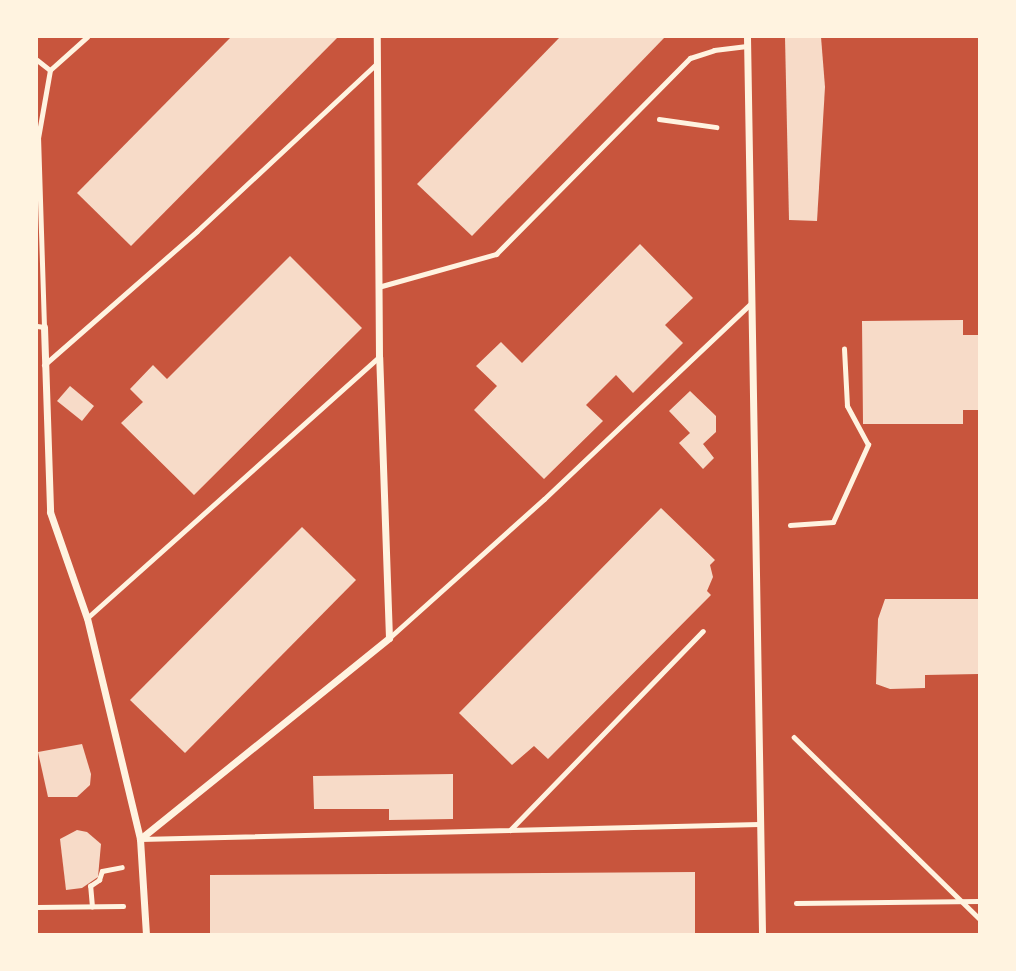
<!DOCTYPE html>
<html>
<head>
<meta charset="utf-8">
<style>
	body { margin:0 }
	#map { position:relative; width:1016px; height:971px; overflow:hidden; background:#c8553d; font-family:"Nunito Sans",sans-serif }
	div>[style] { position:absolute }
	.building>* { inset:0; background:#f7dbc8 }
	.path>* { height:4.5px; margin:-2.25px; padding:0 2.25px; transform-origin:2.25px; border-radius:2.25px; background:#fff3e0 }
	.service>* { height:5px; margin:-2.5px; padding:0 2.5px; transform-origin:2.5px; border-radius:2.5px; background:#fff3e0 }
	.minor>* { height:7px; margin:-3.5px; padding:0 3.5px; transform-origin:3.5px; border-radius:3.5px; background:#fff3e0 }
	span { translate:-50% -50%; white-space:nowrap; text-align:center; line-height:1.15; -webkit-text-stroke:5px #fff3e0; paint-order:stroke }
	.frame { position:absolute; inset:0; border:38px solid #fff3e0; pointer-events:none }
</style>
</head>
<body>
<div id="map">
	<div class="building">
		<i style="clip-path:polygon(231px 37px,338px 37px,131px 246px,77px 193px)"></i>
		<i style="clip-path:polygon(560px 37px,665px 37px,472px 236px,417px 184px)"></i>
		<i style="clip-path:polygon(785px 37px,821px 37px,825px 87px,817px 221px,789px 220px)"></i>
		<i style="clip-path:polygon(640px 244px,693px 298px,665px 325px,683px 343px,633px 393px,616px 375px,586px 405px,603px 421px,544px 479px,474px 410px,497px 386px,476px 366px,501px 342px,522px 363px)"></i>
		<i style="clip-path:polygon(290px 256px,362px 328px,194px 495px,121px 423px,143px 402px,130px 389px,153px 365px,167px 379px)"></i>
		<i style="clip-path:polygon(963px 320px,963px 335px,979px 335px,979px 410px,963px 410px,963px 424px,863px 424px,862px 321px)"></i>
		<i style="clip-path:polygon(70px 386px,94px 406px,82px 421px,57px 401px)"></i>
		<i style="clip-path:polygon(690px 391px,716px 416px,716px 432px,703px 444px,714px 458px,703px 469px,679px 443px,690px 433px,669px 411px)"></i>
		<i style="clip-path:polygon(661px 508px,715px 560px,710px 565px,713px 577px,707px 591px,711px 595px,548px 759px,534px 746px,512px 765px,459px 713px)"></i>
		<i style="clip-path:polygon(302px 527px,356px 580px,185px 753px,130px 700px)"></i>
		<i style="clip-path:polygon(885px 599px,979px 599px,979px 674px,925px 675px,925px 688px,890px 689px,876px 684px,878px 619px)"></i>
		<i style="clip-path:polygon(82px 744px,91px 774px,90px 785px,77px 797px,48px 797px,38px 752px)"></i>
		<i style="clip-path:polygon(453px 774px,453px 819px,389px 820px,389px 809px,314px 809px,313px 776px)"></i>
		<i style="clip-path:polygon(77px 830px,87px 832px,101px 844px,98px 877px,82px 888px,66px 890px,60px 839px)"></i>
		<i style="clip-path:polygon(695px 872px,695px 934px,210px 934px,210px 875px)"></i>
	</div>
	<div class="path">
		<i style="left:659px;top:119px;width:58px;rotate:8deg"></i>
		<i style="left:790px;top:525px;width:43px;rotate:-4deg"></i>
		<i style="left:833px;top:522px;width:85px;rotate:-65.6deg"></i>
		<i style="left:868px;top:445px;width:44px;rotate:-118.3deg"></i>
		<i style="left:847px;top:406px;width:57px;rotate:-93deg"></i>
		<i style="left:794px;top:737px;width:259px;rotate:44.4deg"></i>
		<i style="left:796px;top:903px;width:183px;rotate:-0.6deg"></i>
		<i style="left:37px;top:907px;width:86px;rotate:-0.7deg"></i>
		<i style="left:92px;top:907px;width:21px;rotate:-95deg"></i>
		<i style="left:90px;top:886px;width:11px;rotate:-34deg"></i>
		<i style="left:99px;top:880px;width:9px;rotate:-72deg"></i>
		<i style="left:102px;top:871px;width:20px;rotate:-11deg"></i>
	</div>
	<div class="service">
		<i style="left:37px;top:60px;width:16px;rotate:38deg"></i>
		<i style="left:378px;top:287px;width:123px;rotate:-15.6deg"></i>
		<i style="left:496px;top:254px;width:276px;rotate:-45.3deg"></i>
		<i style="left:690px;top:58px;width:25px;rotate:-18deg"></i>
		<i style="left:714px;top:50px;width:33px;rotate:-7deg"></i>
		<i style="left:37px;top:326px;width:7px;rotate:8deg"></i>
		<i style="left:44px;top:327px;width:189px;rotate:-91.8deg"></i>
		<i style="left:38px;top:138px;width:69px;rotate:-80deg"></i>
		<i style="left:50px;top:70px;width:50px;rotate:-41.7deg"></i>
		<i style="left:44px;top:365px;width:203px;rotate:-41.2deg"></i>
		<i style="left:197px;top:231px;width:246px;rotate:-43deg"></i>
		<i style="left:87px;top:618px;width:392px;rotate:-41.8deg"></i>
		<i style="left:389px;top:638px;width:208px;rotate:-41.9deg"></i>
		<i style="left:544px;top:499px;width:285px;rotate:-43.4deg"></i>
		<i style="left:510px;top:830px;width:277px;rotate:-45.9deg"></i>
		<i style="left:140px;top:839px;width:619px;rotate:-1.39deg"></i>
	</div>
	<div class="minor">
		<i style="left:747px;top:37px;width:897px;rotate:89.04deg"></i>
		<i style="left:44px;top:327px;width:185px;rotate:88.1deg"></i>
		<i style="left:50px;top:512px;width:112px;rotate:70.8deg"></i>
		<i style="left:87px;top:618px;width:227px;rotate:76.5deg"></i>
		<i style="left:140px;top:839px;width:95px;rotate:86.4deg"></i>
		<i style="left:140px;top:839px;width:320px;rotate:-38.9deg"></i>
		<i style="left:389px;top:638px;width:281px;rotate:-92deg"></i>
		<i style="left:379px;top:357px;width:320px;rotate:-90.4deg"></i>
	</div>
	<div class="frame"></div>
</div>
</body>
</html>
